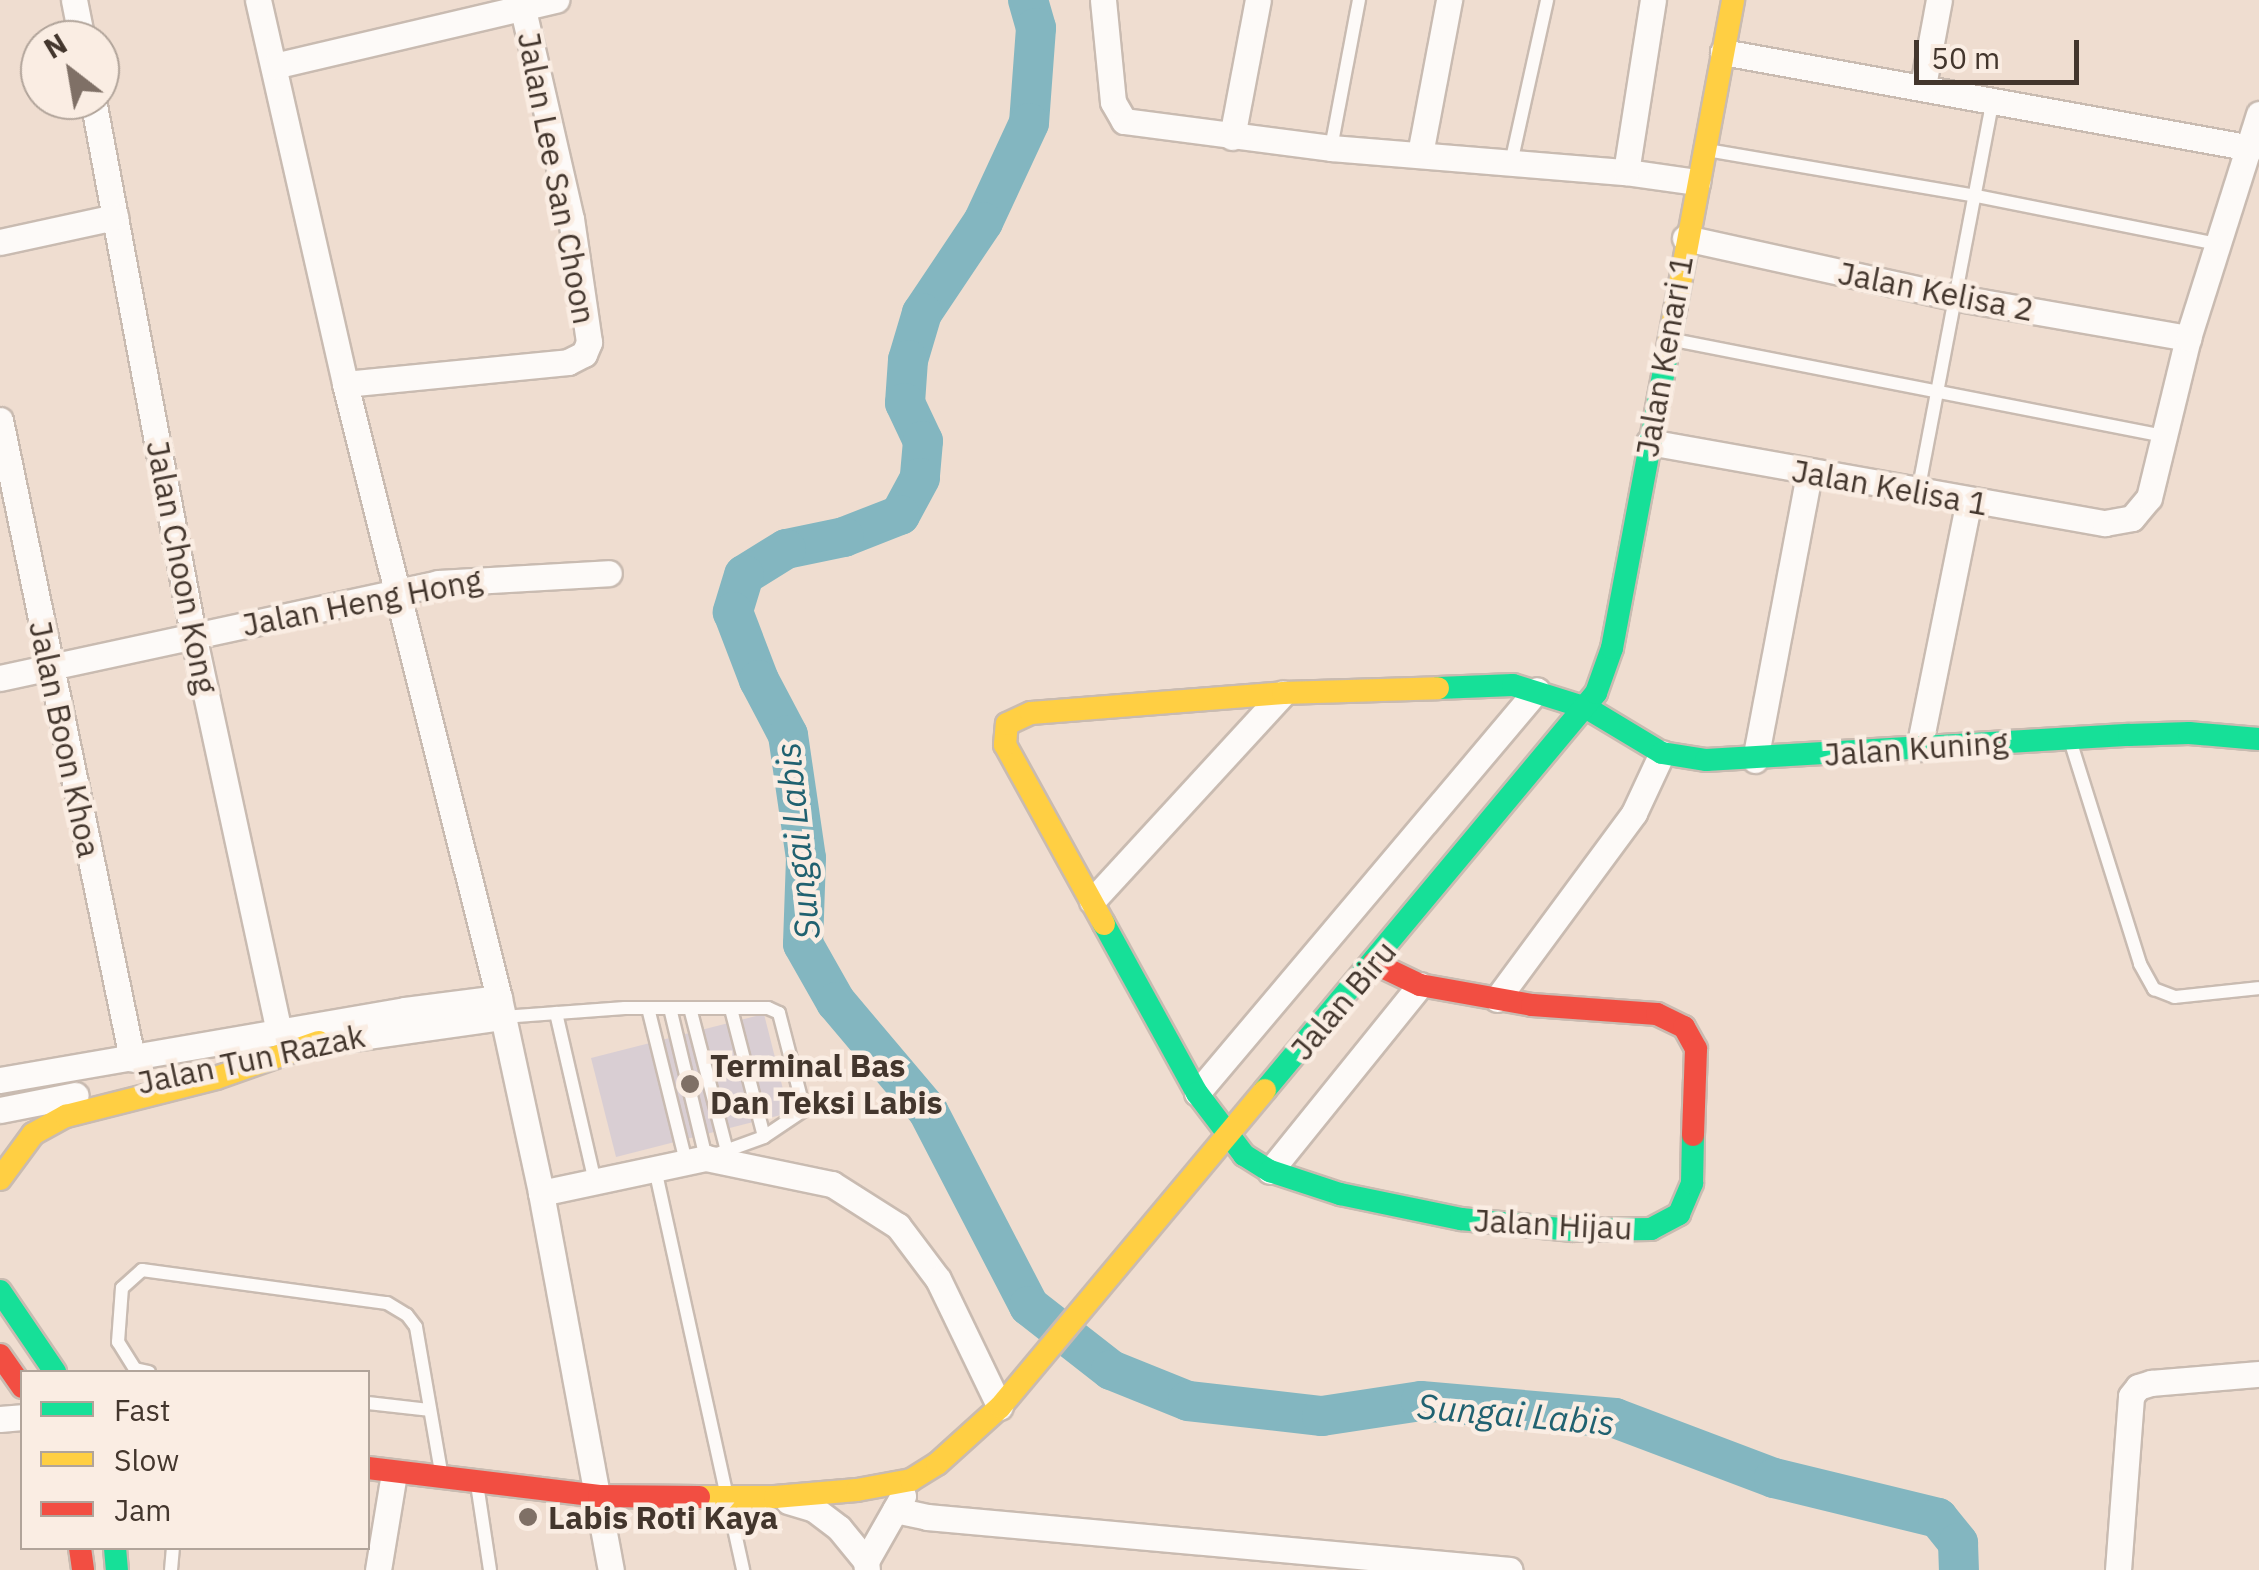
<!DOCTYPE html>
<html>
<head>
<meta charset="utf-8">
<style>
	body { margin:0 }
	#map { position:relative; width:2259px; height:1570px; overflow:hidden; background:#efddd0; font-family:"IBM Plex Sans",sans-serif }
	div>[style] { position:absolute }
	.river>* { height:40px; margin:-20px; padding:0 20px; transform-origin:20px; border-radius:20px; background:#83b6c0 }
	.building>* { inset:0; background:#d9ced3 }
	.roads { filter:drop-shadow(2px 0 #c9bbb1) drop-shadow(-2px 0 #c9bbb1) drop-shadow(0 2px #c9bbb1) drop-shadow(0 -2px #c9bbb1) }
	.lane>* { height:12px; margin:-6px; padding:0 6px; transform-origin:6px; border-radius:6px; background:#fdfaf8 }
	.street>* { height:25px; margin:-12.5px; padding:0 12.5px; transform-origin:12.5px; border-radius:12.5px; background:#fdfaf8 }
	.fast>* { height:22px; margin:-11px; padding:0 11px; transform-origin:11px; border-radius:11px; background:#16e098 }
	.slow>* { height:22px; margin:-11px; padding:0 11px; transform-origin:11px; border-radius:11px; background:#ffcf43 }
	.jam>* { height:22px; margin:-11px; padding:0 11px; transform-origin:11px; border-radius:11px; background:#f24e42 }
	.dots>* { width:28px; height:28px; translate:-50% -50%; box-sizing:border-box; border:5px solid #faede3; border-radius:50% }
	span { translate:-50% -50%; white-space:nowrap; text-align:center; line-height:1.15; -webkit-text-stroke:9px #faede3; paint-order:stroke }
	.street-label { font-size:32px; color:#43362d }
	.poi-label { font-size:32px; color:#43362d; font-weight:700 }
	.left { translate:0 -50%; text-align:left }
	.water-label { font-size:35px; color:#206170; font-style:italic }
	.legend { position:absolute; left:20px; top:1370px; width:350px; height:180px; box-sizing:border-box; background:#faede3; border:2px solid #b1a49a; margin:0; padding:12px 18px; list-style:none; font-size:30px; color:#43362d }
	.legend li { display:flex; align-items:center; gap:20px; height:50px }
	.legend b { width:50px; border:2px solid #b1a49a }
	.north { position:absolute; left:20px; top:20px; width:100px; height:100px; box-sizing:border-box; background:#faede3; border:2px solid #b1a49a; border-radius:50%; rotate:329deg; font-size:28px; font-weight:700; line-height:40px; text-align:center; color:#43362d }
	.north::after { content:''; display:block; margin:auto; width:35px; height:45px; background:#7f7066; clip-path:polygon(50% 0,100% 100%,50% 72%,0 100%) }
	.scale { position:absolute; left:1914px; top:40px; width:165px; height:45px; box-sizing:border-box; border:5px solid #43362d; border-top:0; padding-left:12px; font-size:30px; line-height:35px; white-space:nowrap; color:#43362d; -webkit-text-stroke:8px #faede3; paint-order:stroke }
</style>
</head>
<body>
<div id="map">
	<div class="river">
		<i style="left:1028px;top:0;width:29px;rotate:74deg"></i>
		<i style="left:1036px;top:28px;width:95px;rotate:94.2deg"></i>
		<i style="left:1029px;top:123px;width:109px;rotate:114.9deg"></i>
		<i style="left:983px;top:222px;width:110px;rotate:123.8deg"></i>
		<i style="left:922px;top:313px;width:49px;rotate:106.6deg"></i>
		<i style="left:908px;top:360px;width:43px;rotate:94deg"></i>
		<i style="left:905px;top:403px;width:42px;rotate:64.7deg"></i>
		<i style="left:923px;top:441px;width:37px;rotate:95deg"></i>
		<i style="left:920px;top:478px;width:42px;rotate:118.4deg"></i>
		<i style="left:900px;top:515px;width:60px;rotate:158.6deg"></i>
		<i style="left:844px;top:537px;width:59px;rotate:168.3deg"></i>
		<i style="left:786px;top:549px;width:49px;rotate:148.2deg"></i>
		<i style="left:744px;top:575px;width:39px;rotate:107deg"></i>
		<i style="left:733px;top:612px;width:73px;rotate:69.1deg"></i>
		<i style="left:759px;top:680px;width:62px;rotate:62.2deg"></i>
		<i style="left:788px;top:735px;width:124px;rotate:81.7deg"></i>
		<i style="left:806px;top:858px;width:86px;rotate:92deg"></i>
		<i style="left:803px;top:944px;width:67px;rotate:60.4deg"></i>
		<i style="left:836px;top:1002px;width:143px;rotate:49.8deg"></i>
		<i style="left:928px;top:1111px;width:220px;rotate:62.6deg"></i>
		<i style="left:1029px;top:1306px;width:104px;rotate:38deg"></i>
		<i style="left:1111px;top:1370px;width:83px;rotate:21.9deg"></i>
		<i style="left:1188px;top:1401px;width:135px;rotate:6.4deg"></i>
		<i style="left:1322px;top:1416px;width:100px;rotate:-8.6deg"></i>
		<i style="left:1421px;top:1401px;width:195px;rotate:5deg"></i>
		<i style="left:1615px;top:1418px;width:170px;rotate:20.7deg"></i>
		<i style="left:1774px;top:1478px;width:169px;rotate:13.7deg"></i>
		<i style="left:1938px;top:1518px;width:32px;rotate:51deg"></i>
		<i style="left:1958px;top:1543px;width:27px;rotate:88deg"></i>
	</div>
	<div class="building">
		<i style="clip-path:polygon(764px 1014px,789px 1113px,616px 1157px,591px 1058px)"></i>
	</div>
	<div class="roads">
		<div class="lane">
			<i style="left:1331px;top:148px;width:151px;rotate:-79.3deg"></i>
			<i style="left:1707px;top:150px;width:274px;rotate:9.7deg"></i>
			<i style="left:1977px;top:196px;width:246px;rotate:11.3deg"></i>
			<i style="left:1511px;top:163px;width:167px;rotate:-77.5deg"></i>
			<i style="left:1674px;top:340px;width:499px;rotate:11.1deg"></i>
			<i style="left:1918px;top:492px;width:401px;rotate:-79.2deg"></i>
			<i style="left:2070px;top:740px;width:235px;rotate:72.6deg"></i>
			<i style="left:2140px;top:964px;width:29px;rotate:61deg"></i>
			<i style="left:2154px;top:989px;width:22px;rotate:21deg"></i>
			<i style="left:2175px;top:997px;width:84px;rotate:-6.1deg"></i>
			<i style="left:648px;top:1008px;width:159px;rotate:76.1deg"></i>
			<i style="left:690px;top:1008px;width:148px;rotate:75.5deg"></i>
			<i style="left:731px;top:1009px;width:132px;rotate:75.5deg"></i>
			<i style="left:556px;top:1013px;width:173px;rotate:77deg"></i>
			<i style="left:503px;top:1017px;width:122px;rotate:-4.2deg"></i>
			<i style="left:625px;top:1008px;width:143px"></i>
			<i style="left:768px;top:1008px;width:12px;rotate:24deg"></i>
			<i style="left:779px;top:1013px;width:100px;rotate:75.5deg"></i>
			<i style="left:804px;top:1110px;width:48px;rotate:146deg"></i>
			<i style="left:764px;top:1137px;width:62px;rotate:160.1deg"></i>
			<i style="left:706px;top:1158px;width:154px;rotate:-103.5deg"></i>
			<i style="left:655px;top:1169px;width:411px;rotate:77.6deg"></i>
			<i style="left:149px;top:1372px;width:14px;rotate:-168deg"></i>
			<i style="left:135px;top:1369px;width:32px;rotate:-122deg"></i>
			<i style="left:118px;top:1342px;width:54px;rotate:-85.8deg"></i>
			<i style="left:122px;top:1288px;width:27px;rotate:-42deg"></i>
			<i style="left:142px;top:1270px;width:247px;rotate:7.7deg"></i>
			<i style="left:387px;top:1303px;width:23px;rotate:31deg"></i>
			<i style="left:407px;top:1315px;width:15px;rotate:53deg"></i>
			<i style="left:416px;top:1327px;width:147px;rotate:80.2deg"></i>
			<i style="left:368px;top:1403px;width:61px;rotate:6.5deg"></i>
			<i style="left:477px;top:1484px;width:87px;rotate:81.4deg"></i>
			<i style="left:171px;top:1570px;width:22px;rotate:-85deg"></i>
		</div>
		<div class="street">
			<i style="left:74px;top:0;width:41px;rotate:78.7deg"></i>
			<i style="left:258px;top:0;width:394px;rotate:77.2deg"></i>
			<i style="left:345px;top:384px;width:633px;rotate:75.92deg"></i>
			<i style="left:499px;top:998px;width:199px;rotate:77.8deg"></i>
			<i style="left:541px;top:1193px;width:383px;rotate:79.5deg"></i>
			<i style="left:1103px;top:0;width:102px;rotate:84.4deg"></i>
			<i style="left:1113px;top:102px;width:22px;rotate:60deg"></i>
			<i style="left:1124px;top:121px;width:209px;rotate:7.4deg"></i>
			<i style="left:1331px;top:148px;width:296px;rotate:4.7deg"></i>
			<i style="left:1626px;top:172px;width:72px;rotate:8deg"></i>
			<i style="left:1723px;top:52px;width:537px;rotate:10.3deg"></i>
			<i style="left:274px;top:66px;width:290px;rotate:-13.2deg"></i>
			<i style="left:1923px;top:86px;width:87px;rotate:-79.5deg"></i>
			<i style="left:93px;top:100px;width:543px;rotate:79.39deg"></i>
			<i style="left:193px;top:634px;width:407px;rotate:77.8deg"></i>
			<i style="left:1232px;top:137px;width:139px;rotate:-79.3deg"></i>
			<i style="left:1420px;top:154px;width:157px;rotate:-79.3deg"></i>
			<i style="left:1626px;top:172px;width:174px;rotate:-81.1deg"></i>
			<i style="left:1685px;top:238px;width:274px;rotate:12.4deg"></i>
			<i style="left:1953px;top:297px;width:239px;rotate:9.9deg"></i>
			<i style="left:0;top:242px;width:118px;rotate:-12.3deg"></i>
			<i style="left:345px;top:384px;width:224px;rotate:-5.6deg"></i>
			<i style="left:568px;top:362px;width:18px;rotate:-27deg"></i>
			<i style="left:584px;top:354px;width:13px;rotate:-67deg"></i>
			<i style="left:589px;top:342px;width:124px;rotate:-98.3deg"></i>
			<i style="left:571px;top:219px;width:225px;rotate:-102.9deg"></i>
			<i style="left:0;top:420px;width:652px;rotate:78.31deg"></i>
			<i style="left:1649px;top:442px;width:463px;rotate:10.1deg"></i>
			<i style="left:2105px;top:523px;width:27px;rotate:-10deg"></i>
			<i style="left:2132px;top:518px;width:26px;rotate:-50deg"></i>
			<i style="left:2149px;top:498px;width:165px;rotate:-76.3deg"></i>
			<i style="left:2188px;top:338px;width:235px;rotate:-72.4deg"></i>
			<i style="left:0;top:678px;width:448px;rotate:-12.2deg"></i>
			<i style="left:438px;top:583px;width:171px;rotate:-3.3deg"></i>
			<i style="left:1919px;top:748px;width:253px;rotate:-78.6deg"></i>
			<i style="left:1755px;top:760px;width:292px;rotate:-79.3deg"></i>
			<i style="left:1092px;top:901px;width:282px;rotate:-47.4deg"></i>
			<i style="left:1497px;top:999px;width:231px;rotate:-53.6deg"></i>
			<i style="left:1634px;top:813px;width:66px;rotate:-65deg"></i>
			<i style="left:310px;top:1044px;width:195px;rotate:-8deg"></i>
			<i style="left:0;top:1080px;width:411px;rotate:-9.8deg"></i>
			<i style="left:405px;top:1010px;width:95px;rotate:-7.3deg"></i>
			<i style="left:1197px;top:1093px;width:527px;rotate:-49.85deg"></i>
			<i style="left:0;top:1110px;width:77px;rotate:-11.2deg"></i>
			<i style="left:1270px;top:1171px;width:239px;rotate:-51.1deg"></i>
			<i style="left:541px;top:1193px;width:169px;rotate:-12deg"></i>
			<i style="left:706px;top:1158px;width:129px;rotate:11.7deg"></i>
			<i style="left:832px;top:1184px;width:78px;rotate:32.5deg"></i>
			<i style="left:898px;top:1226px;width:66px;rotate:53deg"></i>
			<i style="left:938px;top:1279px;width:142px;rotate:64.2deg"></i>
			<i style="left:0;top:1419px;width:22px;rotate:-5deg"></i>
			<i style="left:788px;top:1501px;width:27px;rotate:17deg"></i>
			<i style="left:814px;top:1509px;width:31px;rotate:37deg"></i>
			<i style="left:839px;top:1528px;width:43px;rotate:50.7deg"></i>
			<i style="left:866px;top:1561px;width:9px;rotate:84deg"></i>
			<i style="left:895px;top:1510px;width:33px;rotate:12deg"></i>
			<i style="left:927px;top:1517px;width:585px;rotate:5.19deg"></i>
			<i style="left:866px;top:1561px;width:75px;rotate:-60.4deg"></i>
			<i style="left:378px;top:1570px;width:98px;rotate:-80.6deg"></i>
			<i style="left:2118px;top:1570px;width:174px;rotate:-85.7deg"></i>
			<i style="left:2131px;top:1396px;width:11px;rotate:-52deg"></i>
			<i style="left:2138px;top:1387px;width:14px;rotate:-17deg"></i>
			<i style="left:2151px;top:1383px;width:108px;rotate:-4.8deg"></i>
		</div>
		<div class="fast">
			<i style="left:1438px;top:688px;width:75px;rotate:-2.3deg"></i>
			<i style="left:1513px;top:685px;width:77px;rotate:17.3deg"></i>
			<i style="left:1587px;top:708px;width:87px;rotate:31deg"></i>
			<i style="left:1662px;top:753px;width:45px;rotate:9deg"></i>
			<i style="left:1706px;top:760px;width:424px;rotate:-3.4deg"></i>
			<i style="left:2129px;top:735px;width:60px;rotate:-1.9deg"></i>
			<i style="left:2189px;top:733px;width:70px;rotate:4.9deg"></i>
			<i style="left:1104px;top:924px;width:193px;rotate:61.2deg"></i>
			<i style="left:1197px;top:1093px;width:78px;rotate:52.8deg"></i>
			<i style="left:1244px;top:1155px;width:31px;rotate:32deg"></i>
			<i style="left:1270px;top:1171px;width:74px;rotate:18.2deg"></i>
			<i style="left:1340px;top:1194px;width:124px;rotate:11.7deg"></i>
			<i style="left:1461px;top:1219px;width:112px;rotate:5.7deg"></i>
			<i style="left:1572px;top:1230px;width:79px;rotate:-0.7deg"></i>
			<i style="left:1651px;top:1229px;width:32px;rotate:-28deg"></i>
			<i style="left:1679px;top:1214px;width:34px;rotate:-67deg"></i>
			<i style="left:1692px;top:1183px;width:48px;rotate:-88.8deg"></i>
			<i style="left:1265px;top:1090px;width:517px;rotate:-50.18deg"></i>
			<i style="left:1596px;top:693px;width:48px;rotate:-70.4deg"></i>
			<i style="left:1612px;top:648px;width:305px;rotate:-79.4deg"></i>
			<i style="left:0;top:1291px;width:98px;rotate:55.8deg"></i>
			<i style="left:115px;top:1548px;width:22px;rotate:85deg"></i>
		</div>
		<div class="slow">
			<i style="left:1668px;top:348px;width:354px;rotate:-79.4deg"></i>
			<i style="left:1104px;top:924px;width:205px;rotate:-118.9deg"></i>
			<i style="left:1005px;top:745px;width:21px;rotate:-85deg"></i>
			<i style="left:1007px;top:724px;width:26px;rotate:-25deg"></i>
			<i style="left:1031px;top:713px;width:253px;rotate:-4.5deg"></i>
			<i style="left:1283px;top:693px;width:155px;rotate:-1.8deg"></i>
			<i style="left:0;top:1179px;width:56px;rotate:-53.7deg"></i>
			<i style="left:33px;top:1134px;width:38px;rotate:-29deg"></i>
			<i style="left:66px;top:1116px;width:155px;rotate:-14.2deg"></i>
			<i style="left:216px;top:1078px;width:109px;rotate:-19.3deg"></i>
			<i style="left:699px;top:1497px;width:76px"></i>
			<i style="left:775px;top:1497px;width:82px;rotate:-4.9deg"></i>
			<i style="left:857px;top:1490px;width:55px;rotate:-10.5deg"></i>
			<i style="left:911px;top:1480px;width:31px;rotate:-32deg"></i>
			<i style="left:937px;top:1464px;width:85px;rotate:-42.1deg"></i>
			<i style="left:1000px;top:1407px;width:413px;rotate:-50.1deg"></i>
		</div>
		<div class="jam">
			<i style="left:1374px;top:963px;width:51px;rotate:25.6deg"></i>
			<i style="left:1420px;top:985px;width:114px;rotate:10.1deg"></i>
			<i style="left:1532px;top:1005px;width:125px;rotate:4.1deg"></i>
			<i style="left:1657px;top:1014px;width:30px;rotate:26deg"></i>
			<i style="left:1684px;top:1027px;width:25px;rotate:61deg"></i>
			<i style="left:1696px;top:1049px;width:86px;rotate:92deg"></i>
			<i style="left:0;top:1355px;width:39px;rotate:55deg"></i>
			<i style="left:368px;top:1468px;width:233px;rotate:6.9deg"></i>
			<i style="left:599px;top:1496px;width:100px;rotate:0.6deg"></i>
			<i style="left:80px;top:1548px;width:22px;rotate:82deg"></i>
		</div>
	</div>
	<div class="dots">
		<i style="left:690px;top:1084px;background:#7f7066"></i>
		<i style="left:528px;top:1517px;background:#7f7066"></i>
	</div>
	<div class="street-label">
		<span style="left:557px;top:178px;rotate:79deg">Jalan Lee San Choon</span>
		<span style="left:1936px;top:291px;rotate:11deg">Jalan Kelisa 2</span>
		<span style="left:1664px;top:356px;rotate:-80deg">Jalan Kenari 1</span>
		<span style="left:1890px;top:487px;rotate:10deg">Jalan Kelisa 1</span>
		<span style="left:182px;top:567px;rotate:79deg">Jalan Choon Kong</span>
		<span style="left:362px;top:602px;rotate:-11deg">Jalan Heng Hong</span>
		<span style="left:65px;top:739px;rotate:78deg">Jalan Boon Khoa</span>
		<span style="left:1916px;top:748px;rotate:-4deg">Jalan Kuning</span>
		<span style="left:1343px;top:1000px;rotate:-50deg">Jalan Biru</span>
		<span style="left:251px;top:1059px;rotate:-12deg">Jalan Tun Razak</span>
		<span style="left:1553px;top:1224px;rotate:3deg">Jalan Hijau</span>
	</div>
	<div class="poi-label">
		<span class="left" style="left:710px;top:1084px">Terminal Bas<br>Dan Teksi Labis</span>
		<span class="left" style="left:548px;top:1517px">Labis Roti Kaya</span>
	</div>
	<div class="water-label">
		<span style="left:797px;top:841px;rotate:-96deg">Sungai Labis</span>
		<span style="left:1516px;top:1414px;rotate:5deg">Sungai Labis</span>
	</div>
	<ul class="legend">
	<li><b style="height:12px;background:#16e098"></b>Fast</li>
	<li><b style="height:12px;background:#ffcf43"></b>Slow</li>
	<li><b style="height:12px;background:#f24e42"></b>Jam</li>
	</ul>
	<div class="north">N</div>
	<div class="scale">50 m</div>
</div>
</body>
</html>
